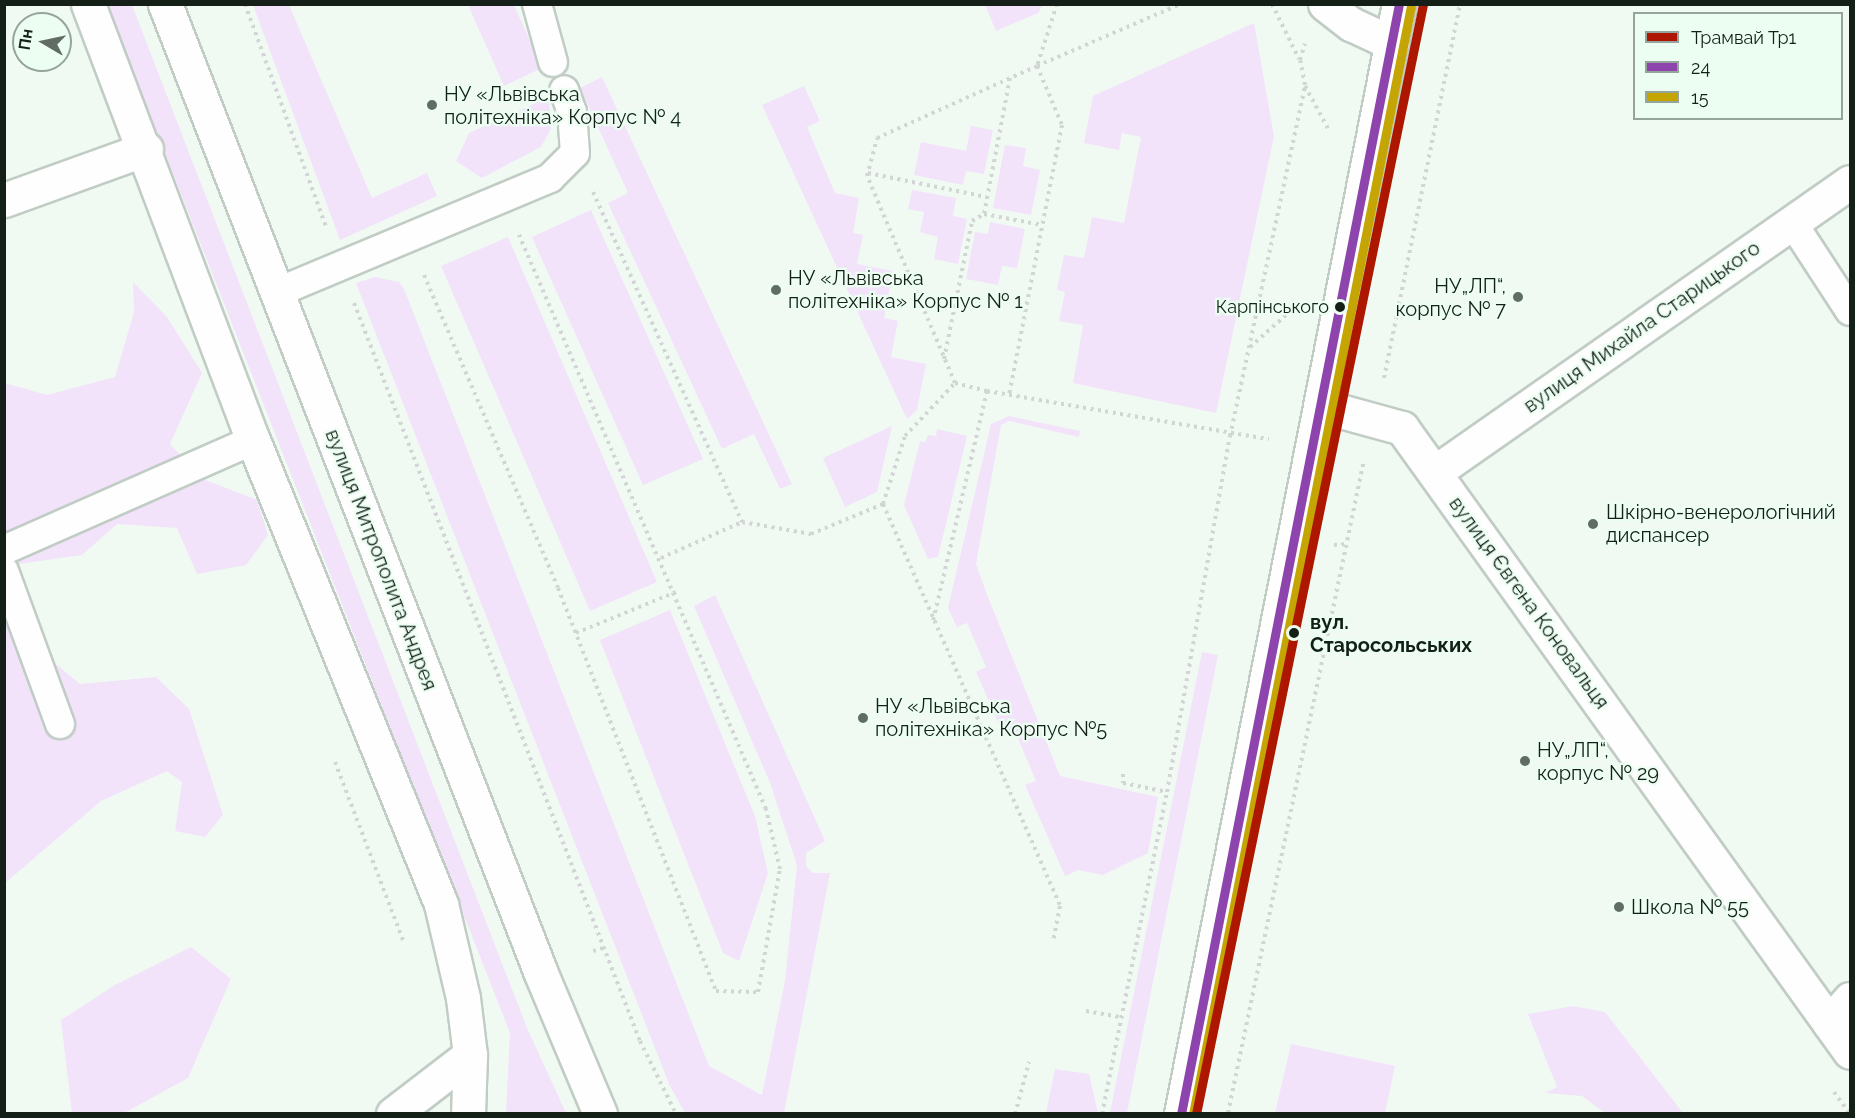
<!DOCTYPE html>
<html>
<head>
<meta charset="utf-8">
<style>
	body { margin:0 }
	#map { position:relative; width:1855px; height:1118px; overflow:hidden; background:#f0faf3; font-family:Raleway,sans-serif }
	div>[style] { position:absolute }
	.green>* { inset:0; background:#f2e3fa }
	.path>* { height:4px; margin-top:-2px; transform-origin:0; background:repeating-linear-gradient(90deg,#d1d5d3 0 3px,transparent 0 7.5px) }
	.roads { filter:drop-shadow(2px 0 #c1ccc5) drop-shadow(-2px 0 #c1ccc5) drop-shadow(0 2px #c1ccc5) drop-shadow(0 -2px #c1ccc5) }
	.service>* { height:28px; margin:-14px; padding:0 14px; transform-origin:14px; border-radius:14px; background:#fdfefd }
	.minor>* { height:33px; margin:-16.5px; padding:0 16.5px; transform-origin:16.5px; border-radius:16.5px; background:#fdfefd }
	.tertiary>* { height:33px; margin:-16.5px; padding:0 16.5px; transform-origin:16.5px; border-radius:16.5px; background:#fdfefd }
	.secondary>* { height:33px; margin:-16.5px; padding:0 16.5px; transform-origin:16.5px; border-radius:16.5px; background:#fdfefd }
	.bus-1>* { height:9px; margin:-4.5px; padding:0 4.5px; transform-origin:4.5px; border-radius:4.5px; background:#8e44ad }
	.bus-2>* { height:9px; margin:-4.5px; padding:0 4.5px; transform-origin:4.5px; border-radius:4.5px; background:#c4a504 }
	.tram-1>* { height:9px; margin:-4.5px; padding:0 4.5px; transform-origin:4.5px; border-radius:4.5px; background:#ad1700 }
	.dots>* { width:16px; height:16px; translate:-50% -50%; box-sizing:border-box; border:3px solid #ecfef2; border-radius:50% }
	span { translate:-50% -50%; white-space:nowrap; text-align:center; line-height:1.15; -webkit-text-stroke:4.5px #ecfef2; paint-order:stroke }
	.bus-label { font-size:18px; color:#141f18 }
	.right { translate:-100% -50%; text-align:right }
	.poi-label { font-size:20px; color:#141f18 }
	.left { translate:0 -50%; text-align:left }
	.street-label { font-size:20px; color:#141f18 }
	.stop-label { font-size:20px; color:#141f18; font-weight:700 }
	.frame { position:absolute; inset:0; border:6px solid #141f18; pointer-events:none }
	.legend { position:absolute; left:1633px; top:12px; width:210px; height:108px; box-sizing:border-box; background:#ecfef2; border:2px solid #96a59b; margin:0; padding:8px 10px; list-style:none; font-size:18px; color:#141f18 }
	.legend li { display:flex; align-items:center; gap:12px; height:30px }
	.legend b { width:30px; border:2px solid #96a59b }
	.north { position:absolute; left:12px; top:12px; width:60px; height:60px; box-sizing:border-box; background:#ecfef2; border:2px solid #96a59b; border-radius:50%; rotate:279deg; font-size:16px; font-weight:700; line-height:24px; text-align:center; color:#141f18 }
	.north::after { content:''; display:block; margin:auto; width:21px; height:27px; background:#616c65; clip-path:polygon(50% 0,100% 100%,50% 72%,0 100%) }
</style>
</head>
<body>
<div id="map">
	<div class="green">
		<i style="clip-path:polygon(107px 5px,132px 5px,527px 1028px,566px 1113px,506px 1113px,510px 1033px)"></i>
		<i style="clip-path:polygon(253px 5px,289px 5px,372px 198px,427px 173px,437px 196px,340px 240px)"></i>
		<i style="clip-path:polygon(468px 5px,514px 5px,542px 68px,504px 86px)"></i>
		<i style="clip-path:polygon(985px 5px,1043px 5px,1038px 13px,996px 31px)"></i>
		<i style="clip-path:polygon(1254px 23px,1274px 136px,1216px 413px,1073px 383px,1083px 325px,1059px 321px,1065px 292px,1057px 290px,1064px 255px,1084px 258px,1092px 217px,1124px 223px,1141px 137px,1122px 133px,1119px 150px,1084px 143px,1093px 96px)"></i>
		<i style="clip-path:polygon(602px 77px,792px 484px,780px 489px,754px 434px,722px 449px,608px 203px,628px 193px,580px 88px)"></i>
		<i style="clip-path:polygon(804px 86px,820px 121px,807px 127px,835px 193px,859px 198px,853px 233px,863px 235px,857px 264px,893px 271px,884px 318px,898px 321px,891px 357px,926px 364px,917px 410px,907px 419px,762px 105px)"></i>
		<i style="clip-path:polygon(549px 97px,551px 129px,541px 147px,482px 178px,456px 161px,469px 133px)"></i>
		<i style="clip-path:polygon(971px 126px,993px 130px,984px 174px,966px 171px,963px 185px,914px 175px,921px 142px,966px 151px)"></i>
		<i style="clip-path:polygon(1005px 145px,1026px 148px,1023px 166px,1040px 170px,1031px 215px,993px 208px)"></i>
		<i style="clip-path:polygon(912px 190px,956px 198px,953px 216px,967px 219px,958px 264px,934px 259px,938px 237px,920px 232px,924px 212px,908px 209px)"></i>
		<i style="clip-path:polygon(591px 210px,703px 459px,643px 485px,532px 237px)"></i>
		<i style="clip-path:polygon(990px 222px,1025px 229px,1017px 268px,1002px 266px,998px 285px,966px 279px,975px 232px,988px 234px)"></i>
		<i style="clip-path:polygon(508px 237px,657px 582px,590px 611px,441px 266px)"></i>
		<i style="clip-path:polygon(375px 277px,399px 282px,404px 289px,709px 1066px,762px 1095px,785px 981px,797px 865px,770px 783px,694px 606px,715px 595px,825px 841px,806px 853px,806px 866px,813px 873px,830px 873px,784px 1113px,685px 1113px,669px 1084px,356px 283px)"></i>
		<i style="clip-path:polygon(133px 282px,167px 317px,202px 373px,170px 444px,203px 479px,257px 500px,268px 535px,246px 565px,197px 574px,177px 528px,117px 524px,82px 555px,5px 566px,5px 383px,47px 395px,115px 377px,134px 312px)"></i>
		<i style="clip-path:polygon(1009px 416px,1080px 431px,1079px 437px,1009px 421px,1001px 425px,976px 564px,986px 592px,1060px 776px,1158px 797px,1148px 853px,1103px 875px,1078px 870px,1065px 876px,1025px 785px,1036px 781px,1015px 731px,1004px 736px,976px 672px,986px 667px,967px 623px,957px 627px,948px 608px,991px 424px)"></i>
		<i style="clip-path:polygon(892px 426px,877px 492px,845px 507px,823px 458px)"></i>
		<i style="clip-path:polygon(937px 429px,967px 436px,938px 557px,928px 559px,904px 505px,920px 441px,925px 442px,928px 435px,936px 436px)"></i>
		<i style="clip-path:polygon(670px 610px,755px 816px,768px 873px,739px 961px,723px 953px,600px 640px)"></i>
		<i style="clip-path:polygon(4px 616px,11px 627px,80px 684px,156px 677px,189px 709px,223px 815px,205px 837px,175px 831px,182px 782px,167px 771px,101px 801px,5px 883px)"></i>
		<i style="clip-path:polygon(1202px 652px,1218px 655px,1127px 1113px,1110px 1113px)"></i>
		<i style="clip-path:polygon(191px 947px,231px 979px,188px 1078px,124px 1113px,72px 1113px,61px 1020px,115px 985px)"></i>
		<i style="clip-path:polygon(1573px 1006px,1605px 1012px,1683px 1113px,1605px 1113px,1582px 1096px,1545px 1093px,1557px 1087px,1528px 1014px)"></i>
		<i style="clip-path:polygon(1291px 1044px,1395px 1066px,1385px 1113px,1275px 1113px)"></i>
		<i style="clip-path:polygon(1055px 1069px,1089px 1074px,1098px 1113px,1046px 1113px)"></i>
	</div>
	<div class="path">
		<i style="left:245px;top:4px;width:239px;rotate:70deg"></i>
		<i style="left:1057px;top:4px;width:65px;rotate:107.9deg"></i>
		<i style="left:1037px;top:66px;width:156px;rotate:-23.4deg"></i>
		<i style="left:1272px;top:4px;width:61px;rotate:63.9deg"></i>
		<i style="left:1010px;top:78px;width:138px;rotate:100.8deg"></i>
		<i style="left:984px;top:214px;width:59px;rotate:10.7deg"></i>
		<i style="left:1305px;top:86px;width:52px;rotate:61.5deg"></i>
		<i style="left:868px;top:173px;width:121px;rotate:11.4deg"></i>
		<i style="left:593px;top:192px;width:362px;rotate:65.7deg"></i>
		<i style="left:424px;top:275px;width:340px;rotate:66.8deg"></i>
		<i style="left:558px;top:588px;width:433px;rotate:68.6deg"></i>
		<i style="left:716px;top:991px;width:42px;rotate:1.4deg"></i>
		<i style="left:758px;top:992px;width:125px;rotate:-79.9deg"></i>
		<i style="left:780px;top:869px;width:62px;rotate:-103.1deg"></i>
		<i style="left:766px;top:809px;width:625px;rotate:-113.28deg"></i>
		<i style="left:354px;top:303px;width:791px;rotate:68.82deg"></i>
		<i style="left:640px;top:1041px;width:81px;rotate:63.7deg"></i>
		<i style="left:1250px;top:347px;width:59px;rotate:-41.6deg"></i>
		<i style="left:944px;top:359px;width:141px;rotate:-78.5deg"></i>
		<i style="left:972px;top:221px;width:14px;rotate:-30deg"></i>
		<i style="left:1384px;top:378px;width:382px;rotate:-78.5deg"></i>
		<i style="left:955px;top:383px;width:225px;rotate:-113deg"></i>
		<i style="left:867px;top:176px;width:39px;rotate:-75deg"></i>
		<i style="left:877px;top:138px;width:175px;rotate:-24.2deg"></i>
		<i style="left:1037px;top:66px;width:64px;rotate:67deg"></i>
		<i style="left:1062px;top:125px;width:274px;rotate:101.1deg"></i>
		<i style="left:987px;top:391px;width:286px;rotate:9.7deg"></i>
		<i style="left:883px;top:504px;width:71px;rotate:-72.1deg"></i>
		<i style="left:905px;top:436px;width:73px;rotate:-46.7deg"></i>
		<i style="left:955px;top:383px;width:33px;rotate:14deg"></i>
		<i style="left:987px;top:391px;width:236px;rotate:103.2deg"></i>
		<i style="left:1334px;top:545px;width:14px;rotate:-4deg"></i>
		<i style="left:661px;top:558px;width:89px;rotate:-24deg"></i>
		<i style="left:742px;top:522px;width:70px;rotate:9.9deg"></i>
		<i style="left:811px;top:534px;width:78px;rotate:-22.6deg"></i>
		<i style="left:883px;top:504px;width:439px;rotate:66.2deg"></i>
		<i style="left:1060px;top:906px;width:33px;rotate:101deg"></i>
		<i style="left:576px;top:633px;width:108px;rotate:-22.3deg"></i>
		<i style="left:335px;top:762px;width:194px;rotate:69.1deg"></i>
		<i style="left:1123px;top:774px;width:9px;rotate:90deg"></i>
		<i style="left:1123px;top:783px;width:45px;rotate:11.6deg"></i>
		<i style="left:593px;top:951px;width:10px;rotate:-17deg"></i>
		<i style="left:1086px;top:1011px;width:36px;rotate:10deg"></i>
		<i style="left:1834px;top:1092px;width:27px;rotate:54deg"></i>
		<i style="left:1228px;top:1113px;width:667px;rotate:-78.24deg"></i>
		<i style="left:1015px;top:1114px;width:54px;rotate:-74.9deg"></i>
		<i style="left:1102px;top:1114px;width:328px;rotate:-78.6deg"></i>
		<i style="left:1167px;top:792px;width:362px;rotate:-80deg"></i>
		<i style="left:1230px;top:436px;width:359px;rotate:-77.9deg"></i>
		<i style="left:1305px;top:85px;width:25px;rotate:-101deg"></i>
		<i style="left:1300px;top:60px;width:17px;rotate:-73deg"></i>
	</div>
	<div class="roads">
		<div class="service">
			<i style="left:537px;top:4px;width:60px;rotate:74.6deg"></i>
			<i style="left:1792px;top:222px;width:106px;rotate:56.9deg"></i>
			<i style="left:278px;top:292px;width:295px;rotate:-22.7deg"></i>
			<i style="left:550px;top:178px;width:35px;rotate:-45deg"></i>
			<i style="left:575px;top:153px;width:41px;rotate:-94.2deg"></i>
			<i style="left:572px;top:112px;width:23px;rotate:-110deg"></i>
			<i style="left:4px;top:550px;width:272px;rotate:-23.8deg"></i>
			<i style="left:4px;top:571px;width:163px;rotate:69.9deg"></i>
		</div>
		<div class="minor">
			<i style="left:1325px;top:4px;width:33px;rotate:38deg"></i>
			<i style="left:1351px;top:24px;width:45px;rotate:24.9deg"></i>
			<i style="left:4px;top:200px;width:151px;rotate:-19.8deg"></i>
			<i style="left:1322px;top:406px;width:83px;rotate:15.4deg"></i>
			<i style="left:1402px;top:428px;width:768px;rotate:54.32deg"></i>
			<i style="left:1435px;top:472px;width:506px;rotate:-34.95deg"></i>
			<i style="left:1829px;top:1023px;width:32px;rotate:-49deg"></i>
			<i style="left:393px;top:1114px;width:97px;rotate:-37.5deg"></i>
		</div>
		<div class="tertiary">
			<i style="left:88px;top:4px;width:466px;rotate:69.3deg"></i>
			<i style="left:253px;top:440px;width:501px;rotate:67.94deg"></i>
			<i style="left:441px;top:904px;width:97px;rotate:76.8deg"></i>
			<i style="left:463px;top:998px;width:57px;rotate:83deg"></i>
			<i style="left:470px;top:1055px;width:59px;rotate:91.9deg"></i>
			<i style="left:165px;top:4px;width:1037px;rotate:68.8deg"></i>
			<i style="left:540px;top:971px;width:155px;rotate:67.2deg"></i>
		</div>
		<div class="secondary">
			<i style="left:1181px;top:1114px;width:1131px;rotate:-78.89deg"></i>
		</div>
	</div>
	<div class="bus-1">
		<i style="left:1181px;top:1114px;width:1131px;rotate:-78.89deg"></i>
	</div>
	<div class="bus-2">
		<i style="left:1193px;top:1114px;width:1129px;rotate:-78.87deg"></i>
	</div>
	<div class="tram-1">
		<i style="left:1196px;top:1114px;width:1133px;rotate:-78.44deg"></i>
	</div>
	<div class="dots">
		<i style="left:432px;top:105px;background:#616c65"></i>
		<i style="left:776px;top:290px;background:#616c65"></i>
		<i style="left:1518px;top:297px;background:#616c65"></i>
		<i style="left:1340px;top:307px;background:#141f18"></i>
		<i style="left:1593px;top:524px;background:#616c65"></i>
		<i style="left:1294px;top:633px;background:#141f18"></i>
		<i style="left:863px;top:718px;background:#616c65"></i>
		<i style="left:1525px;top:761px;background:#616c65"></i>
		<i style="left:1619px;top:907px;background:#616c65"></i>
	</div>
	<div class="bus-label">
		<span class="right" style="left:1329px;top:307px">Карпінського</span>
	</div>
	<div class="poi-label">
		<span class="left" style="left:444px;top:106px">НУ «Львівська<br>політехніка» Корпус № 4</span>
		<span class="left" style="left:788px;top:290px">НУ «Львівська<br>політехніка» Корпус № 1</span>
		<span class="right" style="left:1506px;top:298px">НУ„ЛП“,<br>корпус № 7</span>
		<span class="left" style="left:1606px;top:524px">Шкірно-венерологічний<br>диспансер</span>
		<span class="left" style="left:875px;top:718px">НУ «Львівська<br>політехніка» Корпус №5</span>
		<span class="left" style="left:1537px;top:762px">НУ„ЛП“,<br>корпус № 29</span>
		<span class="left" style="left:1631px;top:907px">Школа № 55</span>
	</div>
	<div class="street-label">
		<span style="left:1642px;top:327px;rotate:-35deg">вулиця Михайла Старицького</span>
		<span style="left:381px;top:560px;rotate:69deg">вулиця Митрополита Андрея</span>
		<span style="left:1529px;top:603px;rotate:54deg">вулиця Євгена Коновальця</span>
	</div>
	<div class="stop-label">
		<span class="left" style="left:1310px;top:634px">вул.<br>Старосольських</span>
	</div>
	<div class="frame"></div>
	<ul class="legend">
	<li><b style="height:8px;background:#ad1700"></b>Трамвай Тр1</li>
	<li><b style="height:8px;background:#8e44ad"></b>24</li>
	<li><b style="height:8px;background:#c4a504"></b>15</li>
	</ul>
	<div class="north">Пн</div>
</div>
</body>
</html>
